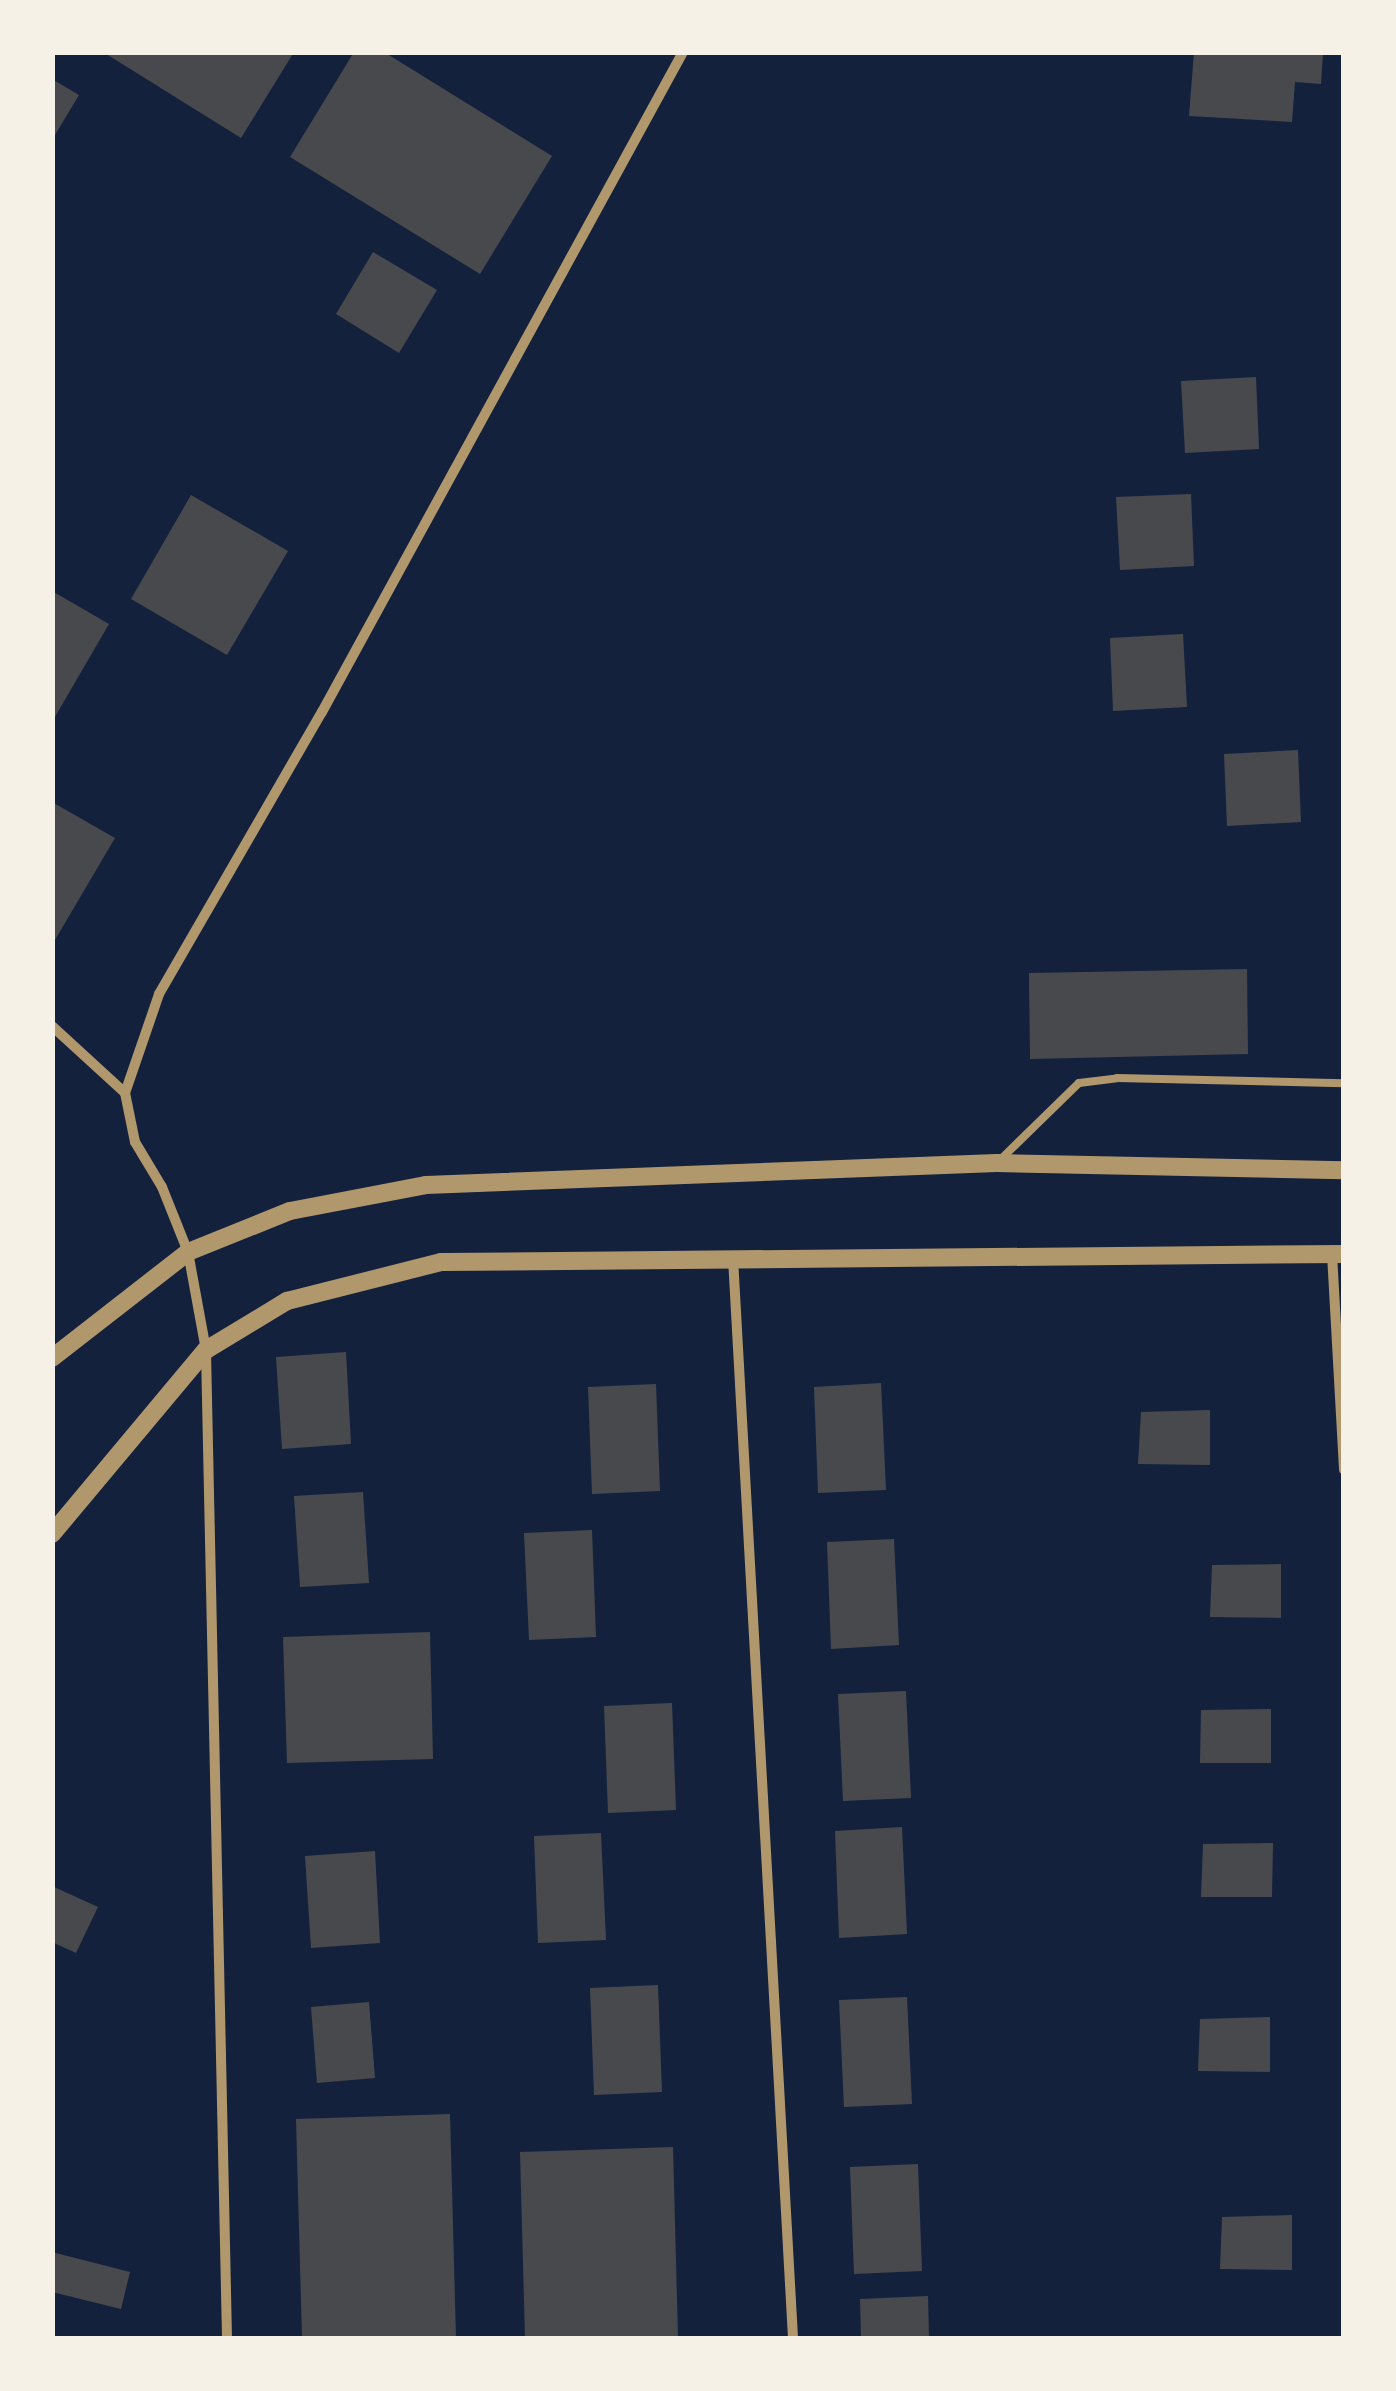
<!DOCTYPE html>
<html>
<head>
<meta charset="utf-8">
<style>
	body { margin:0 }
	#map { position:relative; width:1396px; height:2391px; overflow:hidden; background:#14213d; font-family:"IBM Plex Sans",sans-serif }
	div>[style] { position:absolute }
	.building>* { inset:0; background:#48494c }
	.service>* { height:8px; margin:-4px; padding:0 4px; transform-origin:4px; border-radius:4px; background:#b1986c }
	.minor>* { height:10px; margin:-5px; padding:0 5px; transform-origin:5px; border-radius:5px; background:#b1986c }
	.tertiary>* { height:18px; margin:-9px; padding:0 9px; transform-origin:9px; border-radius:9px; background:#b1986c }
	span { translate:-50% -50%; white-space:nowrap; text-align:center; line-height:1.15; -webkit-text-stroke:10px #f6f1e7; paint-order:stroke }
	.frame { position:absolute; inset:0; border:55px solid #f6f1e7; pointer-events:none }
</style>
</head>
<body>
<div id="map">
	<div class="building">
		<i style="clip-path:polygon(103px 52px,294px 52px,241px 138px)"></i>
		<i style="clip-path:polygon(354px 52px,384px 52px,552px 156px,480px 274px,290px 157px)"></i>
		<i style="clip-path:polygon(1194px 52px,1323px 53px,1321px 84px,1295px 82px,1292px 122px,1189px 116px)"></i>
		<i style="clip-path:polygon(52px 79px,79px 95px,52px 140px)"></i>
		<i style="clip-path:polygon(373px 252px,437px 290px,399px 353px,336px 314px)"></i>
		<i style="clip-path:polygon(1256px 377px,1259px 449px,1185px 453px,1181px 381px)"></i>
		<i style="clip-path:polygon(1191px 494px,1194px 566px,1120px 570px,1116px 497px)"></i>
		<i style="clip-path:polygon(191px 495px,288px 551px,227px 655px,131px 599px)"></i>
		<i style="clip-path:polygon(52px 591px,109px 624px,52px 722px)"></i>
		<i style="clip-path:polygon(1183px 634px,1187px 707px,1113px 711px,1110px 638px)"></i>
		<i style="clip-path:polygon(1298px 750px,1301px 822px,1227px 826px,1224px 754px)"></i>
		<i style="clip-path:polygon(52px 802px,115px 838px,52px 945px)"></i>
		<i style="clip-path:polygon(1247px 969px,1248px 1054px,1030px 1059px,1029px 973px)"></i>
		<i style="clip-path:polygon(346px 1352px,351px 1444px,282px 1449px,276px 1357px)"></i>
		<i style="clip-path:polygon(881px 1383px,886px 1490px,818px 1493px,814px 1387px)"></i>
		<i style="clip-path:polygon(656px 1384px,660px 1491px,592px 1494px,588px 1387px)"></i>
		<i style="clip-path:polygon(1210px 1410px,1210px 1465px,1138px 1464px,1141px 1412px)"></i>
		<i style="clip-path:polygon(363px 1492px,369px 1583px,300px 1587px,294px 1496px)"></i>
		<i style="clip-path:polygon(592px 1530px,596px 1637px,529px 1640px,524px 1533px)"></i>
		<i style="clip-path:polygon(894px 1539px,899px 1645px,831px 1649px,827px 1542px)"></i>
		<i style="clip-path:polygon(1281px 1564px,1281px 1618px,1210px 1617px,1212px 1565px)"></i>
		<i style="clip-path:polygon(430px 1632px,433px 1759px,287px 1763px,283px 1637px)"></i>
		<i style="clip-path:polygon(906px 1691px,911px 1798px,843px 1801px,838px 1694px)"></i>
		<i style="clip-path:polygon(672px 1703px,676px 1810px,608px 1813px,604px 1706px)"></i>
		<i style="clip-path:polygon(1271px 1709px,1271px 1763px,1200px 1763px,1201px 1710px)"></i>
		<i style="clip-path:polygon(902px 1827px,907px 1934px,839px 1938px,835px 1831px)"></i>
		<i style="clip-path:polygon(601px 1833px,606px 1940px,538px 1943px,534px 1836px)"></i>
		<i style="clip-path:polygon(1273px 1843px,1272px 1897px,1201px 1897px,1203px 1844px)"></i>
		<i style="clip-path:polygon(375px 1851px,380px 1943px,311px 1948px,305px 1856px)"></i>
		<i style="clip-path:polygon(52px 1886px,98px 1907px,76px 1953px,52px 1942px)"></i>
		<i style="clip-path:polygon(658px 1985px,662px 2092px,594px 2095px,590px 1988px)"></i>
		<i style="clip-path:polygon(907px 1997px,912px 2104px,844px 2107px,839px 2000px)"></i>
		<i style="clip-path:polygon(369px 2002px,375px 2078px,317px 2083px,311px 2007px)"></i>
		<i style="clip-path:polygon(1270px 2017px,1270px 2072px,1198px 2071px,1200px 2019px)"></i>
		<i style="clip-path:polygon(450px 2114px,456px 2338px,302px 2338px,296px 2119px)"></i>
		<i style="clip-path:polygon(673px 2147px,678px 2338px,525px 2338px,520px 2152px)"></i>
		<i style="clip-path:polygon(918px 2164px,922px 2271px,854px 2274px,850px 2167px)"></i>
		<i style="clip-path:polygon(1292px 2215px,1292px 2270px,1220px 2269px,1222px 2217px)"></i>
		<i style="clip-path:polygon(52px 2252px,130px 2272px,121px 2309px,52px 2292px)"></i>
		<i style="clip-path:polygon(928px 2296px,929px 2338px,861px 2338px,860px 2299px)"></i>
	</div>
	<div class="service">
		<i style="left:1000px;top:1160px;width:110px;rotate:-44.3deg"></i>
		<i style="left:1079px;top:1083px;width:38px;rotate:-7deg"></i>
		<i style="left:1117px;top:1078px;width:227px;rotate:1.3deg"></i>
	</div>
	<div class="minor">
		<i style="left:52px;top:1026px;width:99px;rotate:42.5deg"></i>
		<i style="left:1332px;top:1254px;width:216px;rotate:86.8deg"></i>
		<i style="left:733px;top:1258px;width:1082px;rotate:86.82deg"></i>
		<i style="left:227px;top:2338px;width:988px;rotate:-91.22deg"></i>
		<i style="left:206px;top:1350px;width:100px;rotate:-100.4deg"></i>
		<i style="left:188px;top:1252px;width:70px;rotate:-111.8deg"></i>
		<i style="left:162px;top:1187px;width:52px;rotate:-121deg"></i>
		<i style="left:135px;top:1142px;width:50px;rotate:-101.5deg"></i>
		<i style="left:125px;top:1093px;width:105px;rotate:-71deg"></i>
		<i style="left:159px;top:994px;width:326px;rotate:-60deg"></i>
		<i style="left:322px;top:712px;width:752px;rotate:-61.32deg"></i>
	</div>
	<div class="tertiary">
		<i style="left:52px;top:1358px;width:172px;rotate:-37.9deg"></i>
		<i style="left:188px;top:1252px;width:110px;rotate:-21.9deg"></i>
		<i style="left:290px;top:1211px;width:138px;rotate:-10.8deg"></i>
		<i style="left:426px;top:1185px;width:571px;rotate:-2.21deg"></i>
		<i style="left:997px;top:1163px;width:347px;rotate:1.2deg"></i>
		<i style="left:52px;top:1534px;width:240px;rotate:-50.1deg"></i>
		<i style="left:206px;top:1350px;width:95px;rotate:-31.2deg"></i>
		<i style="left:287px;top:1301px;width:159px;rotate:-14.2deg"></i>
		<i style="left:441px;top:1262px;width:903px;rotate:-0.51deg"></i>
	</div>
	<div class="frame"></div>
</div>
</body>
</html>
